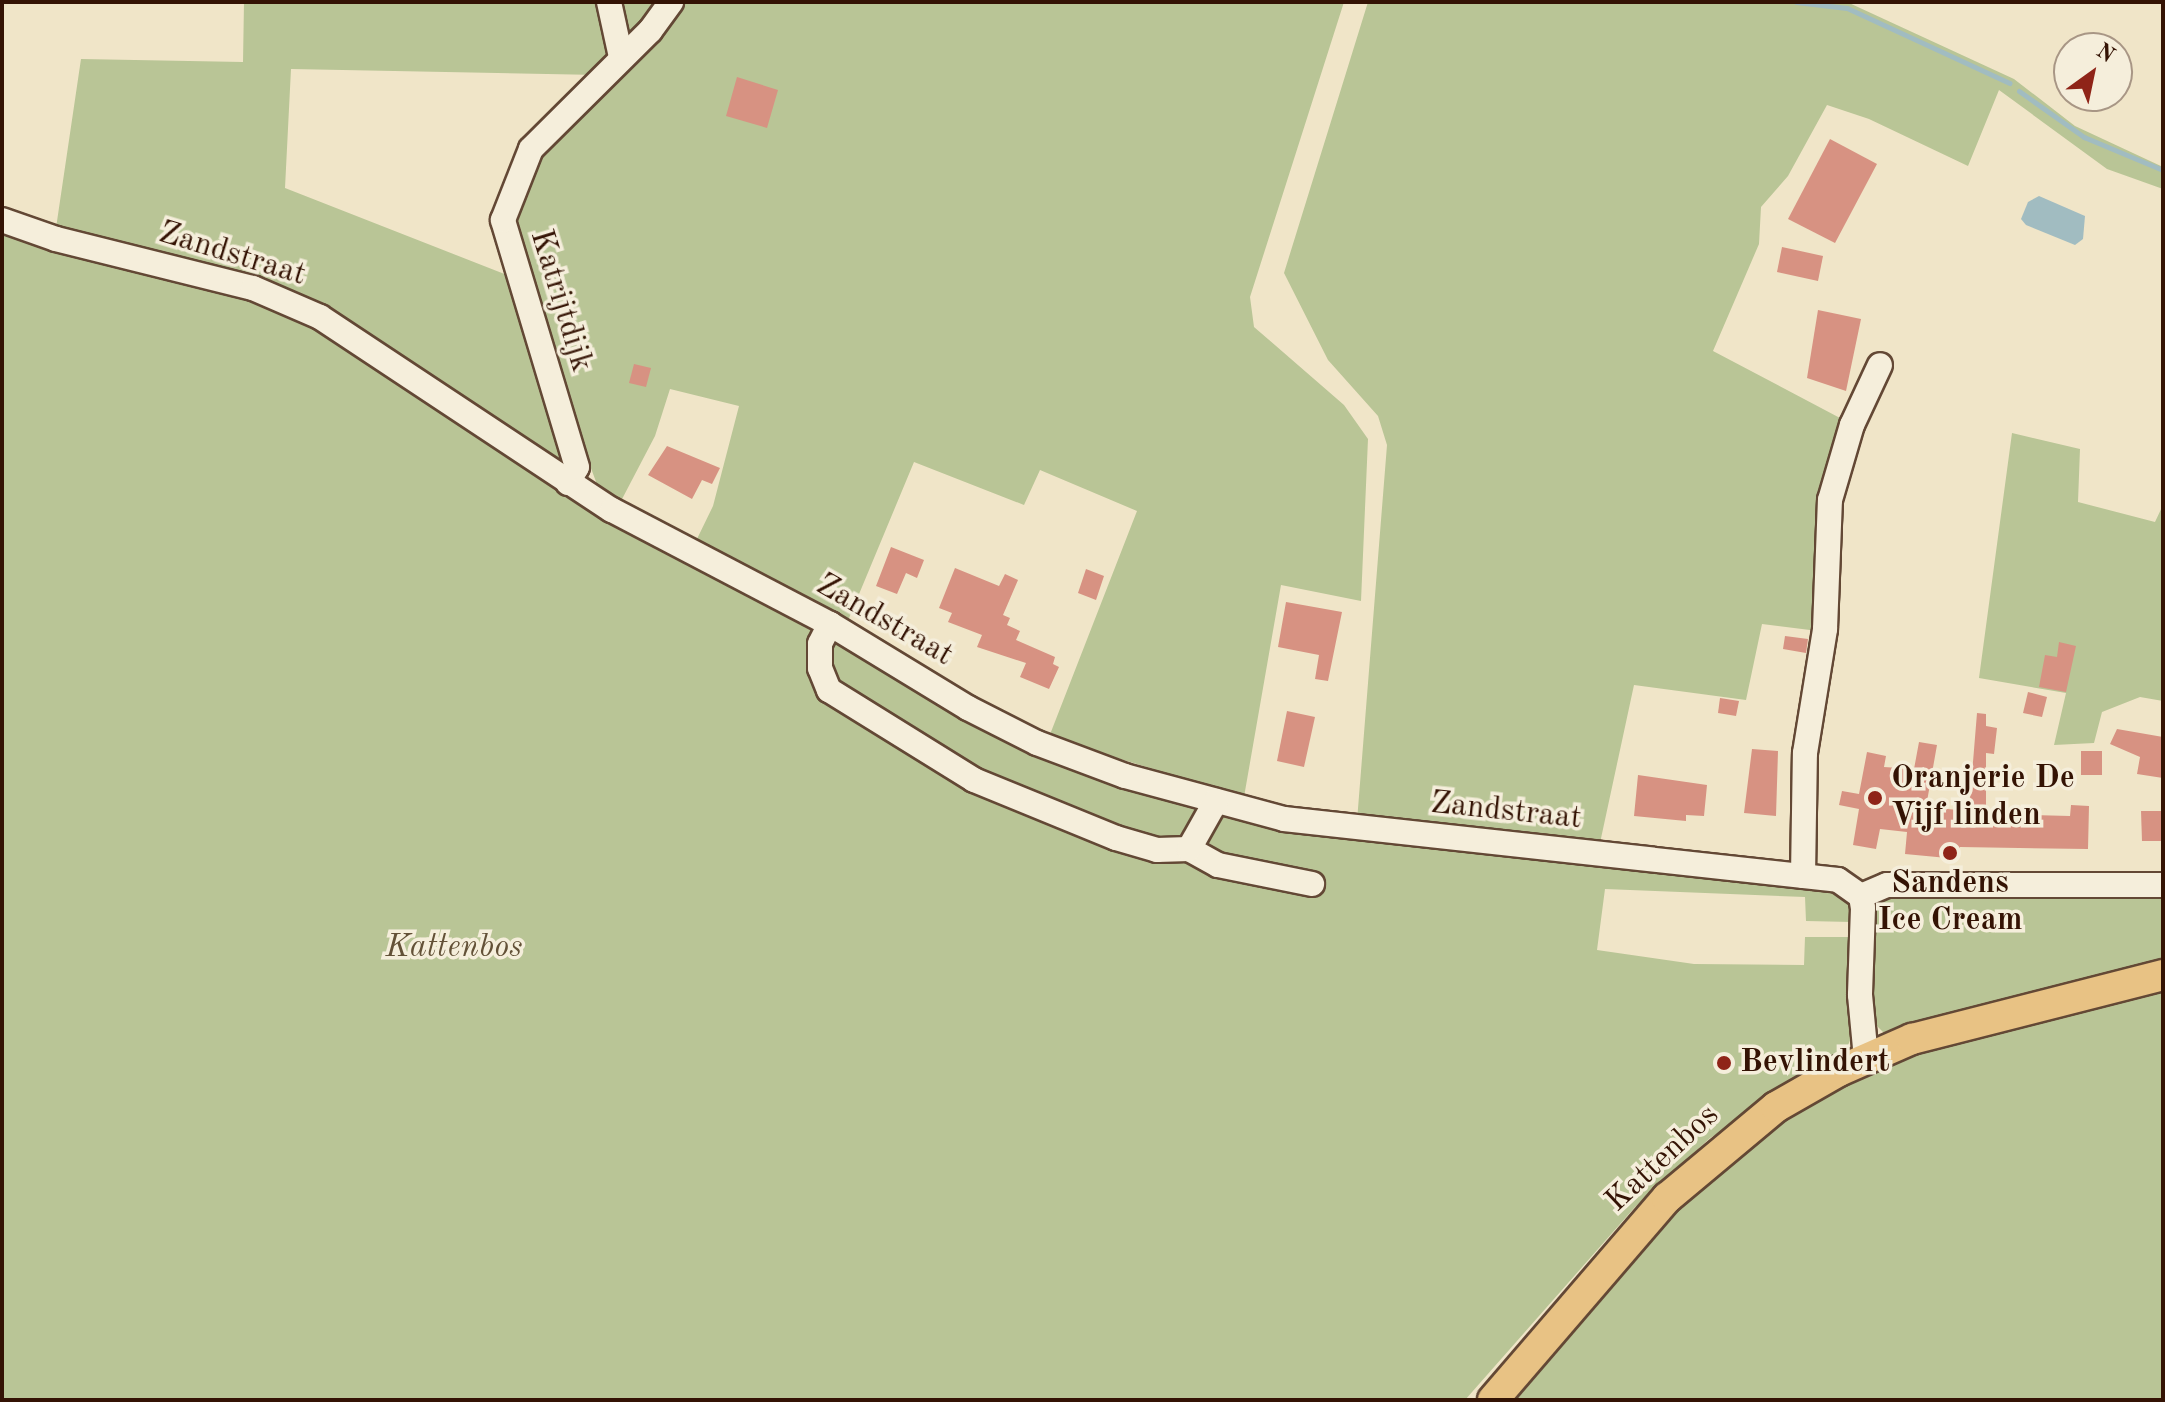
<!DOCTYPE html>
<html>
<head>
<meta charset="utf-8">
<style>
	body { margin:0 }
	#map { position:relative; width:2165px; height:1402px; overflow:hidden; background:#f0e5c8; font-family:"Old Standard TT",serif }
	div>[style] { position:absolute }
	.green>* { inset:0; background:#b9c596 }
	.water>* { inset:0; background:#a1bcc1 }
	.stream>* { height:5px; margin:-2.5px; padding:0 2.5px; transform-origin:2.5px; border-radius:2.5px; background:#a1bcc1 }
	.building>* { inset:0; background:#d79282 }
	.roads { filter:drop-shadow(2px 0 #634835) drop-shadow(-2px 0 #634835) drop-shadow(0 2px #634835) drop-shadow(0 -2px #634835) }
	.minor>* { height:24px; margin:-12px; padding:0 12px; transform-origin:12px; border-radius:12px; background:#f5eedb }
	.major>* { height:30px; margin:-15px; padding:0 15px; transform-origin:15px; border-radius:15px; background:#e8c284 }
	.dots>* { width:22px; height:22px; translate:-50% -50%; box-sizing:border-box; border:4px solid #f5eedb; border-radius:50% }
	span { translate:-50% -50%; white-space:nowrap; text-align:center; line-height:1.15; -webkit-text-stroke:7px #f5eedb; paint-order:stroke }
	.street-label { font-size:32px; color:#341304 }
	.poi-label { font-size:32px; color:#341304; font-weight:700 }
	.left { translate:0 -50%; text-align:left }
	.park-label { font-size:32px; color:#635137; font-style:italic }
	.frame { position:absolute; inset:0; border:4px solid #341304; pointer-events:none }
	.north { position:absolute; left:2053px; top:32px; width:80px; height:80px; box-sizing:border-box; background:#f5eedb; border:2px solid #a89685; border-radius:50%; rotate:33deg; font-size:22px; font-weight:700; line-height:32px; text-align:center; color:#341304 }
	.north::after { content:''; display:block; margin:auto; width:28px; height:36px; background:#8f2418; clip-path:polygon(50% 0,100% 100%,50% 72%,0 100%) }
</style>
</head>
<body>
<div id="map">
	<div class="green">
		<i style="clip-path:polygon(244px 2px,659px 2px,599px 75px,291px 69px,285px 188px,507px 275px,568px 462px,564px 469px,313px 301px,212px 264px,56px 228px,81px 59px,243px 62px)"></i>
		<i style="clip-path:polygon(676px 2px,1344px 2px,1250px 297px,1254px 327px,1344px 405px,1368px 439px,1361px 601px,1281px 585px,1244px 797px,1049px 737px,1137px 511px,1040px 470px,1024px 505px,914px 462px,847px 623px,696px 541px,713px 506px,739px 406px,670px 389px,655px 436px,621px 501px,598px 487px,546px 348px,513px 232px,524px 180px,570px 120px)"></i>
		<i style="clip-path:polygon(1368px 2px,1847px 2px,2014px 79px,2075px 126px,2163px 167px,2163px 189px,2107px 169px,1999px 90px,1968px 166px,1869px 119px,1827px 105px,1788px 176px,1761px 207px,1759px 244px,1713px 351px,1840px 418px,1821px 511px,1818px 631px,1762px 624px,1746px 700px,1634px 685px,1600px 843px,1357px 821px,1387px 445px,1378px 416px,1328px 360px,1284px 273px)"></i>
		<i style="clip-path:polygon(2px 228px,235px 294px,284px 313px,323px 333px,583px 506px,836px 640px,928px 698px,1287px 826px,1602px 866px,1847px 888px,1852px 922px,1806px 921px,1805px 897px,1605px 889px,1597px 950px,1694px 964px,1804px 965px,1805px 937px,1850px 937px,1853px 1033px,1844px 1055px,1710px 1138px,1635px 1207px,1465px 1400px,2px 1400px)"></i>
		<i style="clip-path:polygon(2012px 433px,2080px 449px,2078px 502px,2155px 522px,2163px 505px,2163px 701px,2140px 697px,2102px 712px,2094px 743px,2054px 745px,2066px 693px,1979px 678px)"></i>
		<i style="clip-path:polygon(1878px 892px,2163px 893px,2163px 963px,1899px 1035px,1884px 1033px,1872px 1021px,1871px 1000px,1872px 908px)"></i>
		<i style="clip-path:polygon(2163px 986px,2163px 1400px,1509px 1400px,1658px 1224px,1773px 1121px,1858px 1072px,1941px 1038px)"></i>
	</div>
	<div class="water">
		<i style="clip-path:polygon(2039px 196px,2085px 216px,2083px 239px,2075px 245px,2026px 225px,2021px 219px,2028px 202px)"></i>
	</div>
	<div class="stream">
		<i style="left:1796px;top:2px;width:51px;rotate:6.7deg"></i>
		<i style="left:1847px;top:8px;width:179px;rotate:24.8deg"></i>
		<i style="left:2019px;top:91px;width:80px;rotate:35.3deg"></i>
		<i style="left:2084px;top:137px;width:86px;rotate:22.7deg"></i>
	</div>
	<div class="building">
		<i style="clip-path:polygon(737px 77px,778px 90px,767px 128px,726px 116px)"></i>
		<i style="clip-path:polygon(1830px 139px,1877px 164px,1835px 243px,1788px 219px)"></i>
		<i style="clip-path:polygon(1782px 247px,1823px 256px,1818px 281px,1777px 272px)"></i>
		<i style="clip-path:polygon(1818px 310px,1861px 319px,1846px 391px,1807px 378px)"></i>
		<i style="clip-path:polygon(634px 364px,651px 368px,646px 387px,629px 383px)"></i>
		<i style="clip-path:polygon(667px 446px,720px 468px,712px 484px,702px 480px,692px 499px,648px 475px)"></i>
		<i style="clip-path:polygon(891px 547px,924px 560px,917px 578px,906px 573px,897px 594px,876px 586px)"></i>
		<i style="clip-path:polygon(955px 568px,999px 586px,1005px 574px,1018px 580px,1003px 615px,1010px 618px,1007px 625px,1020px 631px,1016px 640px,1055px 657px,1053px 664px,1059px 667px,1049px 689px,1020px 677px,1026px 663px,977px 647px,982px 635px,948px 622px,952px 613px,939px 608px)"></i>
		<i style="clip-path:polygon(1086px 569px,1104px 576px,1096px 600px,1078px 593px)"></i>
		<i style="clip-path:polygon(1286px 602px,1342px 612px,1328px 681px,1315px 679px,1319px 655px,1278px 647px)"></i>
		<i style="clip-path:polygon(1785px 636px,1808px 639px,1806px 653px,1783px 649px)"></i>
		<i style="clip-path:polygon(2059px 642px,2076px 646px,2066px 692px,2039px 687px,2045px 655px,2057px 657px)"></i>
		<i style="clip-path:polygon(2028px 692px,2047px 697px,2042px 717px,2023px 713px)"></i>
		<i style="clip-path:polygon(1720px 698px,1739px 701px,1736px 716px,1718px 713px)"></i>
		<i style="clip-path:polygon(1287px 711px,1315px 717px,1304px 767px,1277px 761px)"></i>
		<i style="clip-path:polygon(1977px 713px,1986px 714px,1986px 726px,1997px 728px,1994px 754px,1986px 753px,1986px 814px,2070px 816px,2071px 805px,2089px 806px,2088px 849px,1960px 847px,1958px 859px,1905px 854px,1907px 832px,1880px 829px,1876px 849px,1853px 845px,1859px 809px,1839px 805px,1842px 791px,1859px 794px,1867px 752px,1886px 756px,1884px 767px,1914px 769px,1919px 742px,1937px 745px,1926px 807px,1969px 811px)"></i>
		<i style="clip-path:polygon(2117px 729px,2163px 737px,2163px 778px,2137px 774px,2140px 757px,2110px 744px)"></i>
		<i style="clip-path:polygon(1752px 749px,1778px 751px,1776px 816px,1744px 813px)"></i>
		<i style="clip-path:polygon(2081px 751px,2102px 751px,2102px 775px,2081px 775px)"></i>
		<i style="clip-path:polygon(1638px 775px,1707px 785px,1704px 816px,1686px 815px,1686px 821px,1634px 816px)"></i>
		<i style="clip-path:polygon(2141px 811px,2163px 811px,2163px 841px,2142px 841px)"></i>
	</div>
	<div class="roads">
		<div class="minor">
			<i style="left:609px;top:2px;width:56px;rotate:77.7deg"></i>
			<i style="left:2px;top:220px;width:57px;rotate:19.4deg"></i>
			<i style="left:56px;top:239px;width:203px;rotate:14deg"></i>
			<i style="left:253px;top:288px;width:73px;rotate:23.4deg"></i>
			<i style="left:320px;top:317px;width:350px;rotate:33.5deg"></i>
			<i style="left:612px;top:510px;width:246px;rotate:27.6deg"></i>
			<i style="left:830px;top:624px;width:162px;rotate:31.3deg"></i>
			<i style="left:968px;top:708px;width:77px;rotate:26.9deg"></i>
			<i style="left:1037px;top:743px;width:94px;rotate:20.6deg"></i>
			<i style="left:1125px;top:776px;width:165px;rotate:15.1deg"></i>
			<i style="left:1284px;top:819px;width:557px;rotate:6.28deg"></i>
			<i style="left:1838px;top:880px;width:28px;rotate:35deg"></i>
			<i style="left:1861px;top:896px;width:12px;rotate:81deg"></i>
			<i style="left:1863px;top:908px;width:87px;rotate:92deg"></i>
			<i style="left:1860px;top:995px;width:63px;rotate:84.6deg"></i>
			<i style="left:568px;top:483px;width:18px;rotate:-61deg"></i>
			<i style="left:577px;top:467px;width:258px;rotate:-106.7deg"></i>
			<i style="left:503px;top:220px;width:76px;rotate:-68.5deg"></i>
			<i style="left:531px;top:149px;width:168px;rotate:-44.8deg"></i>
			<i style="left:650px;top:31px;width:36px;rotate:-54deg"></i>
			<i style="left:830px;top:624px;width:22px;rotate:117deg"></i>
			<i style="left:820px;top:644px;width:24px;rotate:90deg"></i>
			<i style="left:820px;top:668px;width:24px;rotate:68deg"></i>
			<i style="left:829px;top:690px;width:171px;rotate:31.8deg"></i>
			<i style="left:974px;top:780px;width:153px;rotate:22.2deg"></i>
			<i style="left:1116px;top:838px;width:43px;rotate:16.3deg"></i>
			<i style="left:1157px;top:850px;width:32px;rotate:-2deg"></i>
			<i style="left:1189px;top:849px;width:33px;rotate:29deg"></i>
			<i style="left:1218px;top:865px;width:96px;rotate:11.4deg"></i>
			<i style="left:1189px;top:849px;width:55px;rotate:-60.6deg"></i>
			<i style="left:1803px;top:876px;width:123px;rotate:-89.1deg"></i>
			<i style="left:1805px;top:753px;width:126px;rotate:-80.8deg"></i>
			<i style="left:1825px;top:629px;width:129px;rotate:-87.8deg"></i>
			<i style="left:1830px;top:500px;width:78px;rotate:-73.7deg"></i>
			<i style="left:1852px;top:425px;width:66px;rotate:-65deg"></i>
			<i style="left:1861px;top:896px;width:28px;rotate:-23deg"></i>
			<i style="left:1887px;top:885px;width:276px"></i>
		</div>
		<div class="major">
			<i style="left:1493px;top:1400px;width:267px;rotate:-49.3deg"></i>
			<i style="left:1667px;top:1198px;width:142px;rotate:-39.9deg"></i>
			<i style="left:1776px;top:1107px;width:73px;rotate:-29.7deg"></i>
			<i style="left:1839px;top:1071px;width:80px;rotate:-23.7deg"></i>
			<i style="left:1912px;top:1039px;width:259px;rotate:-14.3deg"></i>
		</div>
	</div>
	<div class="dots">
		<i style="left:1875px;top:798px;background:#8f2418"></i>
		<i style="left:1950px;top:853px;background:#8f2418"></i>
		<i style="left:1724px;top:1063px;background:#8f2418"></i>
	</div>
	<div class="street-label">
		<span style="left:232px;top:255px;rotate:17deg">Zandstraat</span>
		<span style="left:560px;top:301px;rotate:73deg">Katrijtdijk</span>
		<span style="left:884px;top:621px;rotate:30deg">Zandstraat</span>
		<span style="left:1506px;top:812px;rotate:6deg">Zandstraat</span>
		<span style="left:1663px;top:1159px;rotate:-43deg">Kattenbos</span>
	</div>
	<div class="poi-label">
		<span class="left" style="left:1891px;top:798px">Oranjerie De<br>Vijf linden</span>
		<span style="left:1950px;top:903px">Sandens<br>Ice Cream</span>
		<span class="left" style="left:1740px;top:1063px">Bevlindert</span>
	</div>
	<div class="park-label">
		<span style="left:454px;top:948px">Kattenbos</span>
	</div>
	<div class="frame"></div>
	<div class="north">N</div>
</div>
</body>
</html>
